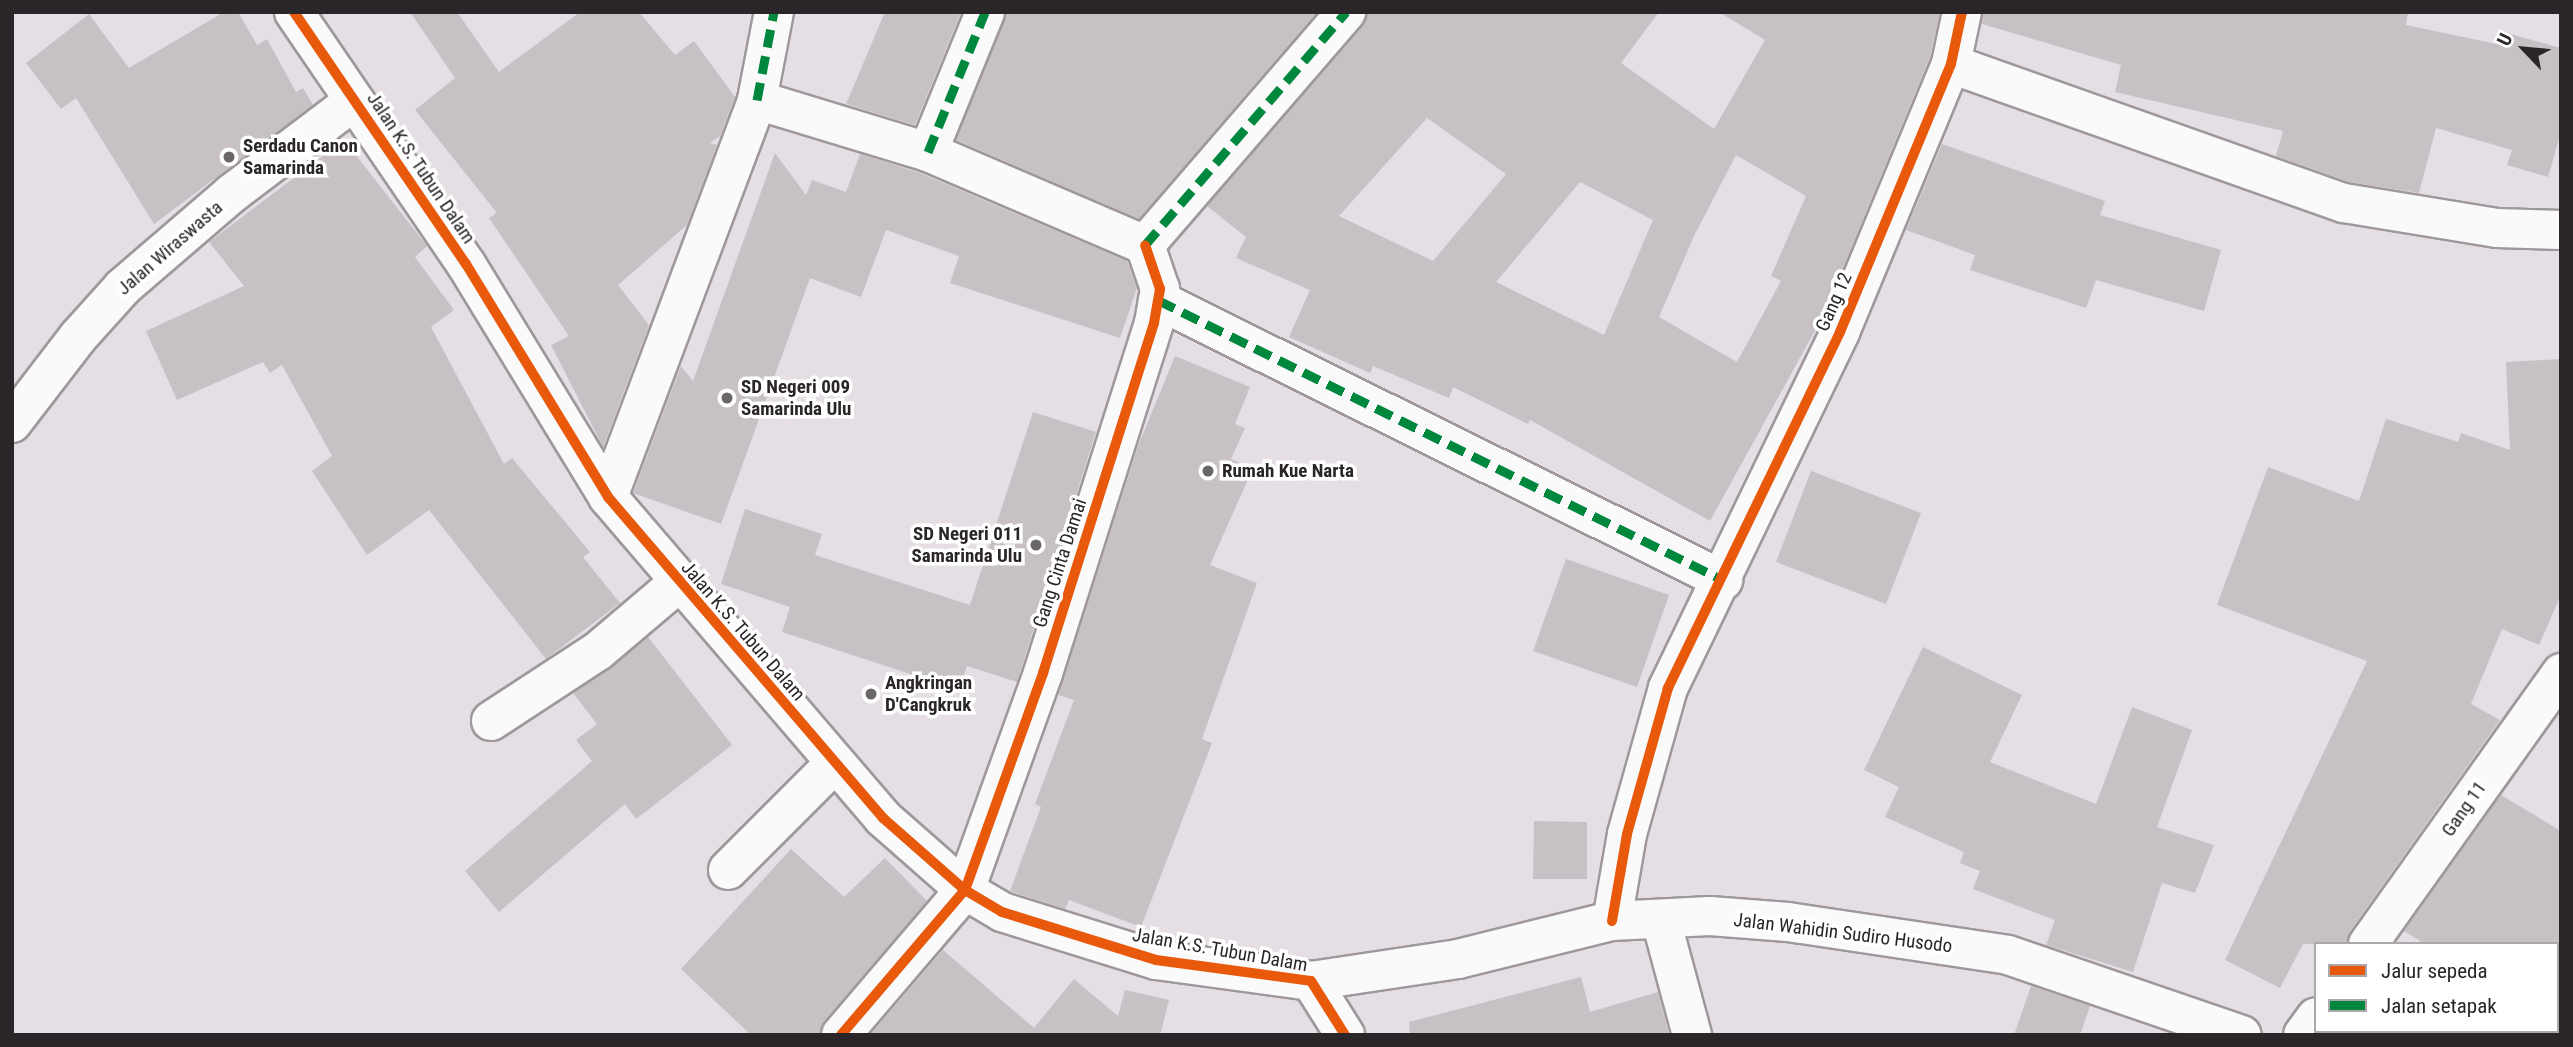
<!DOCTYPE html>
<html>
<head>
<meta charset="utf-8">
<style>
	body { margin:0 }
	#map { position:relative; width:2573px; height:1047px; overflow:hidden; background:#e5dee4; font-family:"Roboto Condensed",sans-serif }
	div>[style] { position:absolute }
	.building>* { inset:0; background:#c7c1c6 }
	.roads { filter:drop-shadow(2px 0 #9e989c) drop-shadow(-2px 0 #9e989c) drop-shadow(0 2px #9e989c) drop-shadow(0 -2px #9e989c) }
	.street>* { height:38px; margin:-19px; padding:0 19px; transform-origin:19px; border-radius:19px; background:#fbfafb }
	.secondary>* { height:38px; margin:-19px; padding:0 19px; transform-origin:19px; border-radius:19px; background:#fbfafb }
	.quiet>* { height:9px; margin-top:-4.5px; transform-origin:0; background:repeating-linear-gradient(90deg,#00873e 0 18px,transparent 0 27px) }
	.cycleway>* { height:10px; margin:-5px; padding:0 5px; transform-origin:5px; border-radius:5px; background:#e8590c }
	.dots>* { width:19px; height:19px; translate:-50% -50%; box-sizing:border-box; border:4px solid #fff; border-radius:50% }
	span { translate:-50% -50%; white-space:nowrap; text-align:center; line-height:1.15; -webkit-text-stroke:7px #fff; paint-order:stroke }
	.poi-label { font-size:19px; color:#2a2529; font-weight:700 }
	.left { translate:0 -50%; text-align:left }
	.right { translate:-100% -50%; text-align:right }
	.street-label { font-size:19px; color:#2a2529 }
	.frame { position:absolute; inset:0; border:14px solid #2a2529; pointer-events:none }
	.legend { position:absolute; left:2314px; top:942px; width:245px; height:91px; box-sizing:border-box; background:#fff; border:2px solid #aaa8a9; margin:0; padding:9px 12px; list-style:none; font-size:21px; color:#2a2529 }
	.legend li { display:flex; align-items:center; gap:14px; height:35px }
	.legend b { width:35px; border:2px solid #aaa8a9 }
	.north { position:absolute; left:2489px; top:14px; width:70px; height:70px; -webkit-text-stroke:5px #fff; paint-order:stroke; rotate:296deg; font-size:19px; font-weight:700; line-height:28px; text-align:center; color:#2a2529 }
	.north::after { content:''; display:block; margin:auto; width:24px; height:32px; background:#2a2529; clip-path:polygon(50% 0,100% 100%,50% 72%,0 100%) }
</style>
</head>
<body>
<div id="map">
	<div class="building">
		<i style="clip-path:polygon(224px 12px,238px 12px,257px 45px,267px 39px,296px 92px,303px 88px,313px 105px,154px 224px,76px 98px,61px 109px,26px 63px,89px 14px,129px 68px)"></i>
		<i style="clip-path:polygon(410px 12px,457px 12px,499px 72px,580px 12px,639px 12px,675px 55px,694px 41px,735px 97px,720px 136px,710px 143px,717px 145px,687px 225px,618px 285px,649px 325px,603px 447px,551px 345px,569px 336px,489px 218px,497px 213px,415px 110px,455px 78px)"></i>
		<i style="clip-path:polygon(885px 12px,961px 12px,915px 125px,846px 104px)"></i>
		<i style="clip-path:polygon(1006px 12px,1317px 12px,1139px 219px,956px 140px)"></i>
		<i style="clip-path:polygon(evenodd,1367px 12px,1659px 12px,1621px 63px,1714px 129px,1765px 40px,1719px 12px,1940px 12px,1930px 57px,1823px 316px,1710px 521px,1530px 420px,1528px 424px,1453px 387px,1449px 398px,1373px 366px,1370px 373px,1289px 337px,1310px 290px,1236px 258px,1246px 237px,1207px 206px,1363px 26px,1367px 12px,1427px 118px,1506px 174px,1433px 261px,1339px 216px,1427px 118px,1367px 12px,1736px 155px,1806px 196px,1771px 276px,1781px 281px,1737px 362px,1659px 317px,1694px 236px,1736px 155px,1367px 12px,1580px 182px,1653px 220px,1604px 335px,1496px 282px,1580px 182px)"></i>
		<i style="clip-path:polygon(1983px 12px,2408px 12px,2406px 25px,2506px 46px,2510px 34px,2561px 48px,2561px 132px,2548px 177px,2507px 165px,2512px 150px,2436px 128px,2419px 193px,2349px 182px,2276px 156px,2283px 131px,2115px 92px,2121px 65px,1982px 24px)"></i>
		<i style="clip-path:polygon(344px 140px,427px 246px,415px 257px,454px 310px,431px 327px,504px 464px,512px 458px,590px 552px,583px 557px,620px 603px,546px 659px,429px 510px,367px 555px,312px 471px,332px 456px,282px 365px,270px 373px,263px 362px,177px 400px,146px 331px,244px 286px,209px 242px)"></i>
		<i style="clip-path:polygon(1942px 144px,2105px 201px,2100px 215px,2221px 250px,2204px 311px,2096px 280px,2086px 308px,1970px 270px,1975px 255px,1906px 230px)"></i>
		<i style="clip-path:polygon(775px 153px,806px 195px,812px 180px,846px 192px,860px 154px,920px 173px,1127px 261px,1137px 288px,1120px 338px,950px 283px,959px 256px,886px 230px,861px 297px,810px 278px,721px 524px,633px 493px,681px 366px,693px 381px)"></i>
		<i style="clip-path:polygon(1175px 356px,1250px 387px,1235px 424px,1245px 428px,1231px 459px,1253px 468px,1210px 565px,1257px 583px,1202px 739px,1212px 743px,1141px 927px,1069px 900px,1065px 909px,1010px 891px,1041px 807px,1035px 804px,1074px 700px,1058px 695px,1138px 446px)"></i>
		<i style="clip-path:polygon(2561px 359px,2561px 595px,2539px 645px,2502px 629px,2471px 704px,2500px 720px,2350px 931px,2346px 944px,2303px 944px,2280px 988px,2225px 960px,2367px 661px,2217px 605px,2268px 467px,2359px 501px,2386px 419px,2458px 442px,2461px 433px,2510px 450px,2506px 362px)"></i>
		<i style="clip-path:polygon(1033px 412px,1096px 432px,1017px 682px,967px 666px,959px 690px,782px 632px,790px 607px,721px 584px,745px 509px,822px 534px,815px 555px,970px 605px)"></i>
		<i style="clip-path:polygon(1811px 471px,1921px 513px,1886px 604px,1776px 562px)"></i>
		<i style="clip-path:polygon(1566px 559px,1669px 595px,1637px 687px,1533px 651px)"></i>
		<i style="clip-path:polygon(648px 637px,732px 745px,636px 819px,625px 804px,499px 912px,465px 871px,592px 761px,576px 740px,597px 724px,573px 693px)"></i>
		<i style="clip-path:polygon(1923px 647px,2022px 695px,1990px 762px,2096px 804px,2132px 707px,2192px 730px,2157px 827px,2214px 845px,2195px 893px,2162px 883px,2133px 972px,2046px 945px,2055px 920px,1973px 889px,1980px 871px,1960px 863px,1964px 852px,1885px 817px,1899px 787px,1864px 770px)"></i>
		<i style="clip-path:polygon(2501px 795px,2561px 831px,2561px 944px,2425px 944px,2404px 931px)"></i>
		<i style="clip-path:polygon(1534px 821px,1587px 822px,1587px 879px,1533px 879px)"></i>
		<i style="clip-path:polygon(791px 849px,844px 897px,885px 858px,927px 901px,824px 1021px,820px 1035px,751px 1035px,681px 969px)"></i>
		<i style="clip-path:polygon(943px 950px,1034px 1028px,1074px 979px,1118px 1016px,1125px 990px,1169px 1000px,1160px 1035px,870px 1035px)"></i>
		<i style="clip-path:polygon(1581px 977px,1590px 1012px,1658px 992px,1669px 1035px,1410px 1035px,1409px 1022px)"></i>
		<i style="clip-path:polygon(2031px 986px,2090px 1006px,2080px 1035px,2014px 1035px)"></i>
	</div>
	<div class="roads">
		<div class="street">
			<i style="left:1951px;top:64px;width:417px;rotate:19.5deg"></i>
			<i style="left:2344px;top:203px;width:155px;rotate:9.3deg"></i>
			<i style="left:2497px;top:228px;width:64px;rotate:1.8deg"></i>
			<i style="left:757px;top:100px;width:179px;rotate:16.9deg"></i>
			<i style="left:928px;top:152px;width:236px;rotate:23.2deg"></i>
			<i style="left:928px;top:152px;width:151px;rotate:-67.8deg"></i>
			<i style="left:1145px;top:245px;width:308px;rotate:-49.2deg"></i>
			<i style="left:1158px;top:300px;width:631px;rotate:26.36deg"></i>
			<i style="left:12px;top:423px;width:108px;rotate:-52.5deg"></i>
			<i style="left:78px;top:337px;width:67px;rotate:-48deg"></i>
			<i style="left:123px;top:287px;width:143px;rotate:-40.7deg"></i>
			<i style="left:231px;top:194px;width:154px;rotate:-37.1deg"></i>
			<i style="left:608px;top:497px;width:424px;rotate:-69.4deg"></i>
			<i style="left:757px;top:100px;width:90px;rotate:-79.1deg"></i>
			<i style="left:491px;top:721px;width:128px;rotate:-33.2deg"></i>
			<i style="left:598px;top:651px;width:104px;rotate:-40.3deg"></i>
			<i style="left:728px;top:870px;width:151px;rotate:-45deg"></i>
			<i style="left:1661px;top:920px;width:119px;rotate:74.9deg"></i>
			<i style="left:1612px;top:921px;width:88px;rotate:-80.2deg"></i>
			<i style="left:1627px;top:834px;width:152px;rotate:-74.3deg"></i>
			<i style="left:1668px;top:688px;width:395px;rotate:-64.2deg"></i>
			<i style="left:1840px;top:332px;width:290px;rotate:-67.5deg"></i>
			<i style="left:1951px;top:64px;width:53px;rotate:-78.1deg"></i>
			<i style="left:2368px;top:944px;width:333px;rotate:-54.5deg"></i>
			<i style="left:1311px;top:981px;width:149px;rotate:-8.5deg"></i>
			<i style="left:1458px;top:959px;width:159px;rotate:-13.9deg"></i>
			<i style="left:1612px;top:921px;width:98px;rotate:-2.9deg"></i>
			<i style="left:1710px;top:916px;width:78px;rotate:4.4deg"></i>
			<i style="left:1788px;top:922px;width:222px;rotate:8.5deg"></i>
			<i style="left:2008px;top:955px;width:247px;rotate:18.9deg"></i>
			<i style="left:841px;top:1035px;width:191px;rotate:-49.5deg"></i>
			<i style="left:965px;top:890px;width:231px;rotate:-70.2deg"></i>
			<i style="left:1043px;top:673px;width:367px;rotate:-72.4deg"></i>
			<i style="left:1154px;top:323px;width:35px;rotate:-80deg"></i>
			<i style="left:1160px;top:289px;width:46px;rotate:-108.8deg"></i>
			<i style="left:2303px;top:1035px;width:22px;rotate:-54deg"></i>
		</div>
		<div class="secondary">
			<i style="left:294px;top:12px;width:305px;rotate:55.7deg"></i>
			<i style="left:466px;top:264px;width:273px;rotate:58.6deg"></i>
			<i style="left:608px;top:497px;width:423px;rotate:49.4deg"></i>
			<i style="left:883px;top:818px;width:109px;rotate:41.3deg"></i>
			<i style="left:965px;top:890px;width:43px;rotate:30.7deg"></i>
			<i style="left:1002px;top:912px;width:161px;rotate:17.3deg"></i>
			<i style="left:1156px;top:960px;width:156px;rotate:7.7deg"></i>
			<i style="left:1311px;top:981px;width:64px;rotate:57.8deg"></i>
		</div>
	</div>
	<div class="quiet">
		<i style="left:757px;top:100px;width:90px;rotate:-79.1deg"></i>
		<i style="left:928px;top:152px;width:151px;rotate:-67.8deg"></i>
		<i style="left:1145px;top:245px;width:308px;rotate:-49.2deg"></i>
		<i style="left:1158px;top:300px;width:631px;rotate:26.36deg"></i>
	</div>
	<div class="cycleway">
		<i style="left:294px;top:12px;width:305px;rotate:55.7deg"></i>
		<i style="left:466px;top:264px;width:273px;rotate:58.6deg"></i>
		<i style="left:608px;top:497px;width:423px;rotate:49.4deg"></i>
		<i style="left:883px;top:818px;width:109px;rotate:41.3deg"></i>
		<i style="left:965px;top:890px;width:43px;rotate:30.7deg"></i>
		<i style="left:1002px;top:912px;width:161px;rotate:17.3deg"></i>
		<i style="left:1156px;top:960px;width:156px;rotate:7.7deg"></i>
		<i style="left:1311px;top:981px;width:64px;rotate:57.8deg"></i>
		<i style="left:1612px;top:921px;width:88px;rotate:-80.2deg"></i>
		<i style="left:1627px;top:834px;width:152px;rotate:-74.3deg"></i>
		<i style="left:1668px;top:688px;width:395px;rotate:-64.2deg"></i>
		<i style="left:1840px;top:332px;width:290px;rotate:-67.5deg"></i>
		<i style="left:1951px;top:64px;width:53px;rotate:-78.1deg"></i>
		<i style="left:841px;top:1035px;width:191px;rotate:-49.5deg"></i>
		<i style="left:965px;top:890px;width:231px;rotate:-70.2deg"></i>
		<i style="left:1043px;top:673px;width:367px;rotate:-72.4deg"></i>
		<i style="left:1154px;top:323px;width:35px;rotate:-80deg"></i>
		<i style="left:1160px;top:289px;width:46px;rotate:-108.8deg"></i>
	</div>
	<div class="dots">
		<i style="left:229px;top:157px;background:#6b666a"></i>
		<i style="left:727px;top:398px;background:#6b666a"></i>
		<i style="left:1208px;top:471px;background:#6b666a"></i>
		<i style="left:1036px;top:545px;background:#6b666a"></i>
		<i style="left:871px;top:694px;background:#6b666a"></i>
	</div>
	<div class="poi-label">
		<span class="left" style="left:243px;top:157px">Serdadu Canon<br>Samarinda</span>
		<span class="left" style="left:741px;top:398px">SD Negeri 009<br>Samarinda Ulu</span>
		<span class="left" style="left:1222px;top:471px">Rumah Kue Narta</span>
		<span class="right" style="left:1022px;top:545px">SD Negeri 011<br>Samarinda Ulu</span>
		<span class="left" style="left:885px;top:694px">Angkringan<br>D'Cangkruk</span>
	</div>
	<div class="street-label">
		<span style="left:421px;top:168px;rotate:56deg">Jalan K.S. Tubun Dalam</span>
		<span style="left:170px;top:248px;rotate:-41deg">Jalan Wiraswasta</span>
		<span style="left:1834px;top:302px;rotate:-66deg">Gang 12</span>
		<span style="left:1060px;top:563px;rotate:-72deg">Gang Cinta Damai</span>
		<span style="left:743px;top:631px;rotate:49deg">Jalan K.S. Tubun Dalam</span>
		<span style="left:2464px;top:809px;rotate:-55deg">Gang 11</span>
		<span style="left:1843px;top:933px;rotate:7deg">Jalan Wahidin Sudiro Husodo</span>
		<span style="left:1220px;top:950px;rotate:10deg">Jalan K.S. Tubun Dalam</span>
	</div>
	<div class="frame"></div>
	<ul class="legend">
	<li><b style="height:9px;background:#e8590c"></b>Jalur sepeda</li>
	<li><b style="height:9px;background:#00873e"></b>Jalan setapak</li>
	</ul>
	<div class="north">U</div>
</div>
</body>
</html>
